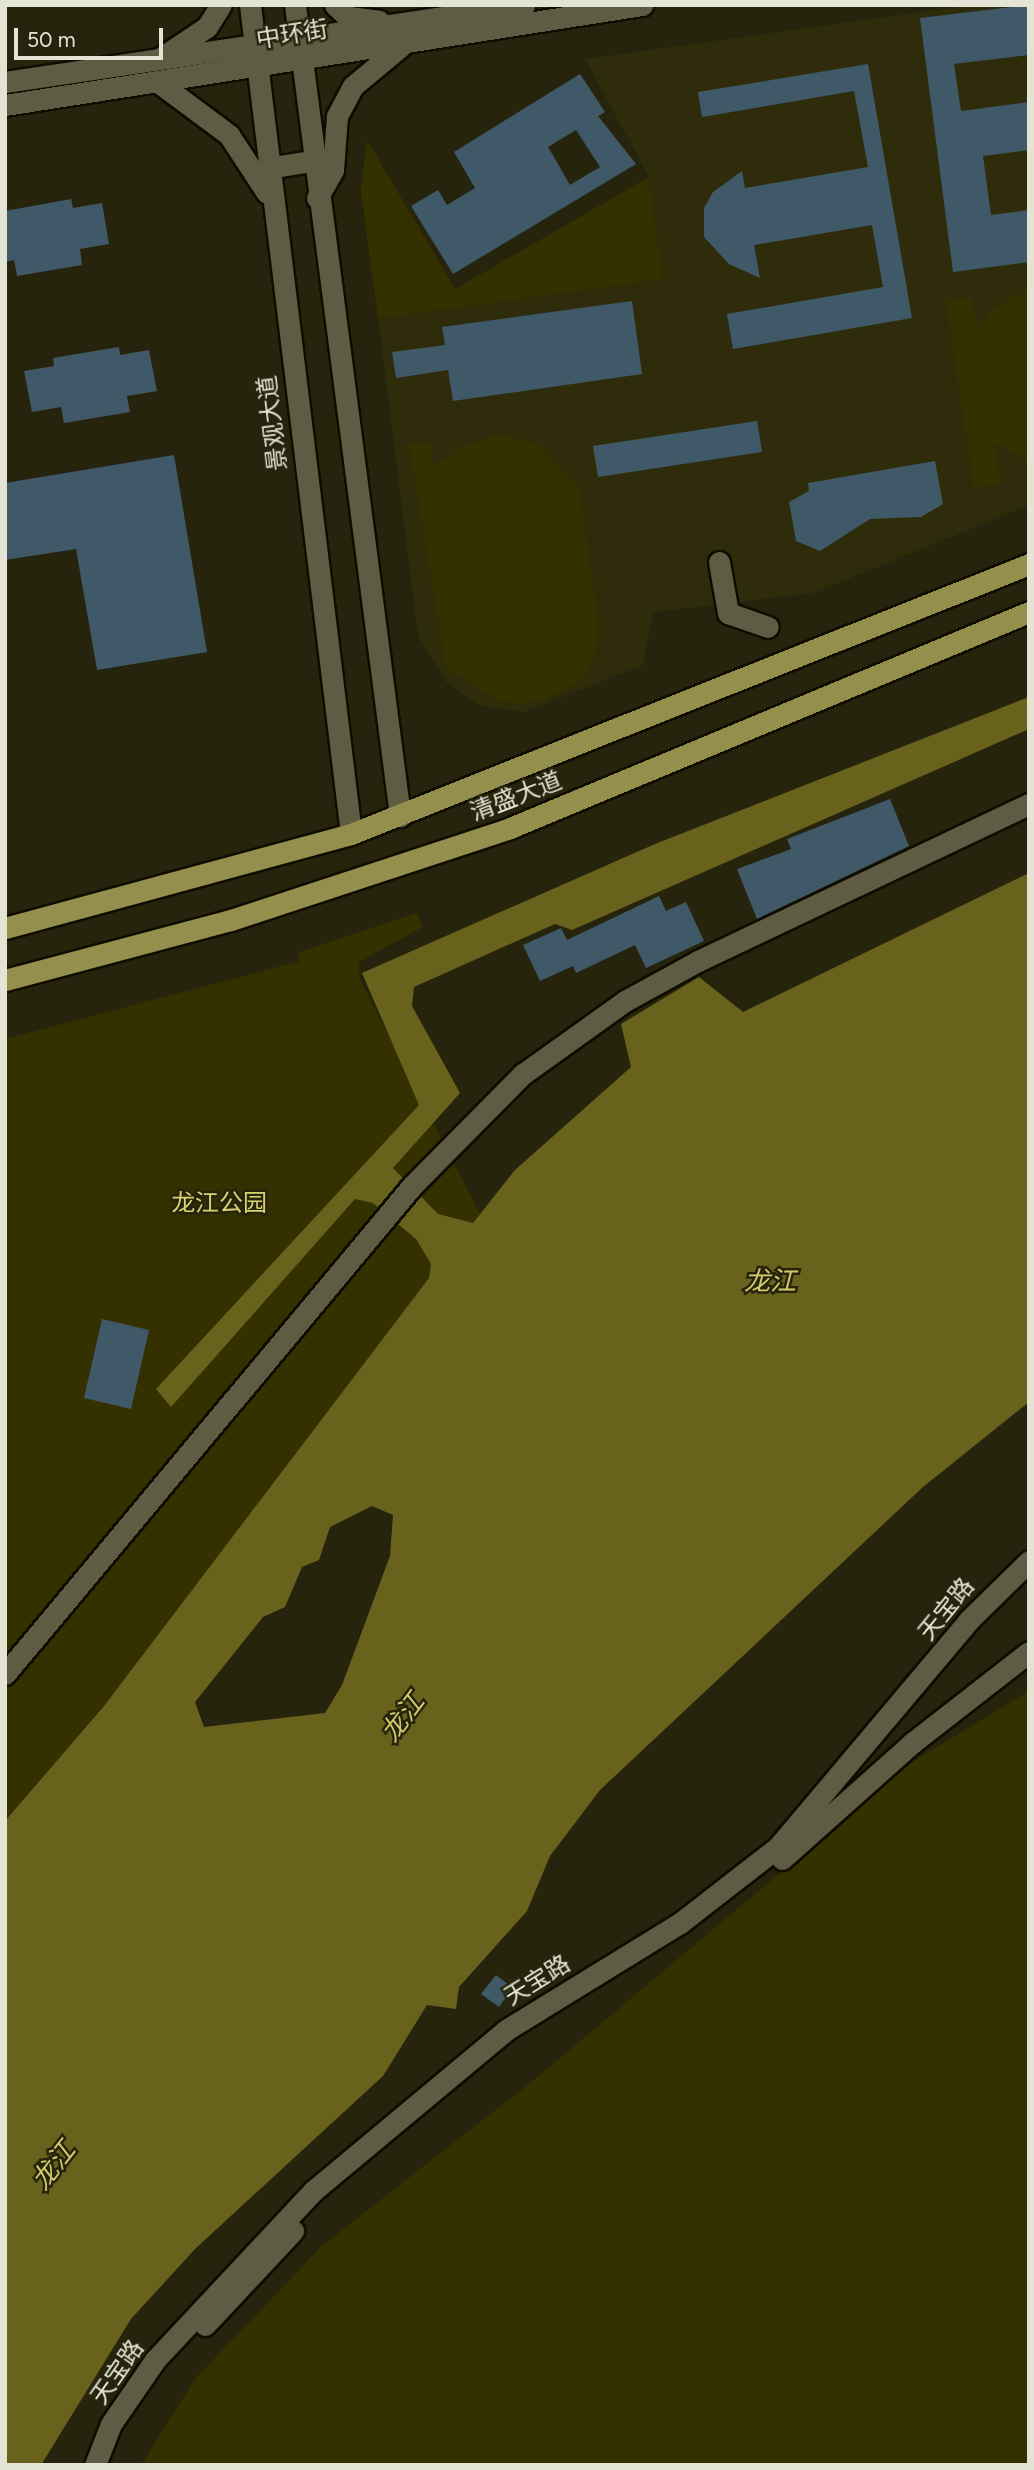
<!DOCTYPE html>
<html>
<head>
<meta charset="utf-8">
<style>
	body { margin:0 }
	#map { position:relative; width:1034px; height:2470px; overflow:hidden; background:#26240c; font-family:Figtree,"Noto Sans SC",sans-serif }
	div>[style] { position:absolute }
	.built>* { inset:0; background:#2e2c0b }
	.green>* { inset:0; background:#343000 }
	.water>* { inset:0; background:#68621d }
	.building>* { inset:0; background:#405968 }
	.roads { filter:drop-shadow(2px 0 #0f0c00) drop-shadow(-2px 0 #0f0c00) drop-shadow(0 2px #0f0c00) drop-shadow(0 -2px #0f0c00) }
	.minor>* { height:21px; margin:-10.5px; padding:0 10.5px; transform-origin:10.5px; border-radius:10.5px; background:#5e5d43 }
	.major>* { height:21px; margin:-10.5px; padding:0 10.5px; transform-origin:10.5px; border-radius:10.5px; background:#958f4d }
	span { translate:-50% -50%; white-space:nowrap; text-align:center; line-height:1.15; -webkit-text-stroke:5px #26240c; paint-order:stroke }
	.street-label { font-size:24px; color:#e4e4d5 }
	.park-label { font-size:24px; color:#d9d171 }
	.water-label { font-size:26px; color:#d2ca6a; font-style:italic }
	.frame { position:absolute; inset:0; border:7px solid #e4e4d5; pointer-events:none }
	.scale { position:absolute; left:14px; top:28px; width:149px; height:32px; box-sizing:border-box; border:4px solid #e4e4d5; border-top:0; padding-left:9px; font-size:21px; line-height:24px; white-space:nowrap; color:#e4e4d5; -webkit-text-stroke:5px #26240c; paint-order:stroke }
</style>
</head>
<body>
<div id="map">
	<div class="built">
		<i style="clip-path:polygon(971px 5px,1029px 5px,1029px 505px,814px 593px,653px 612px,643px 665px,524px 712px,481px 706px,446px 682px,418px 635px,378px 319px,663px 279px,649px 177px,585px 59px)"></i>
	</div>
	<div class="green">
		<i style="clip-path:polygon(367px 140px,455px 289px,649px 177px,663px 279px,378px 319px,361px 192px)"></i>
		<i style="clip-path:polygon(1029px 289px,1029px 460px,993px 442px,1000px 483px,974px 488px,946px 300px,971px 297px,977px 328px,995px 307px)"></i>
		<i style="clip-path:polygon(496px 435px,538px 443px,579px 487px,599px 630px,593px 659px,579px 682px,544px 700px,518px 704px,495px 700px,457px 673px,447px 674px,409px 445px,430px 442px,434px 469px,457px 449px)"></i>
		<i style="clip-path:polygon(417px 913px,423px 927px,359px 962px,360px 980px,480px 1214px,104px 1706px,5px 1821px,5px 1039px,300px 961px,297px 953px)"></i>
		<i style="clip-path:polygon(1029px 1691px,1029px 2465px,141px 2465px,195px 2379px,323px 2245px,535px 2079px,911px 1763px)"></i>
	</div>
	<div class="water">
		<i style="clip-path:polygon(evenodd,1029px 697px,1029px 729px,572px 930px,555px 924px,414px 987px,412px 1006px,460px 1093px,393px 1168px,438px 1214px,473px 1223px,515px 1170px,631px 1067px,621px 1024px,699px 977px,743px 1012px,1029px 873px,1029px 1402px,923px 1487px,600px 1790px,550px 1856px,527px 1911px,459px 1987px,456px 2009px,427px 2005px,383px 2076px,195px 2249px,131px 2319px,41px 2465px,5px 2465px,5px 1821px,104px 1706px,429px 1278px,431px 1264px,416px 1239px,373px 1203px,355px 1199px,171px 1407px,156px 1389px,419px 1105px,362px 973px,655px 844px,1029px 697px,372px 1506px,393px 1515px,390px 1556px,342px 1685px,325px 1713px,204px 1727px,195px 1702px,263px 1617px,285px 1607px,302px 1567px,319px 1560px,330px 1527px,372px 1506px)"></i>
	</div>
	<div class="building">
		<i style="clip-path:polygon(1029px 5px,1029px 55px,954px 64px,961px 111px,1029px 102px,1029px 150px,983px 156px,991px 215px,1029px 210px,1029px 262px,953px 272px,920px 18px)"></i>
		<i style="clip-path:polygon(868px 64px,912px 318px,733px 349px,727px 314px,883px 287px,872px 225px,754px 245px,760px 278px,729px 264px,704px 237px,704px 208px,713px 192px,742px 171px,745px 188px,868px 167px,854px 91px,702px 117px,698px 92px)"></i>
		<i style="clip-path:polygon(evenodd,580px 74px,605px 112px,598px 116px,636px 164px,453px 274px,411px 206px,438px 190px,447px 205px,475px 188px,454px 152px,580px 74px,576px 130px,600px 167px,570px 185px,548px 147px,576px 130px)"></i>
		<i style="clip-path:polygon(71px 199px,73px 208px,102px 203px,109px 244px,80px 249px,82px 265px,17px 276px,14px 260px,5px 262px,5px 211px)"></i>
		<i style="clip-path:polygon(632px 301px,642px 374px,453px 401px,448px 370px,396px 378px,392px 352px,445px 345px,442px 327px)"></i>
		<i style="clip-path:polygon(119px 347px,120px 355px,149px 350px,157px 391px,127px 396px,130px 412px,64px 423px,61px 407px,32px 412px,24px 371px,54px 366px,53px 358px)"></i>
		<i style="clip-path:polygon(757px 421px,762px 452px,598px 477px,593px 446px)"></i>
		<i style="clip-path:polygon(174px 455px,207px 652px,97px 670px,76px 549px,5px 560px,5px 483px)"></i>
		<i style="clip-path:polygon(935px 461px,943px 504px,921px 517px,870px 519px,820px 551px,796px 541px,789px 502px,809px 491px,808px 483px)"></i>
		<i style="clip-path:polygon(890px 799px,909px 846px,757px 919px,737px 869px,791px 849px,787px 839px)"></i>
		<i style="clip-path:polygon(659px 896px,666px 911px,686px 902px,704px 941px,646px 968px,635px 945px,576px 973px,573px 966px,540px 981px,523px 945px,561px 928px,567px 940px)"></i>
		<i style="clip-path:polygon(102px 1319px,149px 1330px,131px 1409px,84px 1398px)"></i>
		<i style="clip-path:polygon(496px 1975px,513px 1988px,499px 2007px,481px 1994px)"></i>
	</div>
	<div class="roads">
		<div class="minor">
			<i style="left:250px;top:5px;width:835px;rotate:83.05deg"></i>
			<i style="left:295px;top:5px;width:818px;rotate:82.62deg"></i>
			<i style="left:335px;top:5px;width:18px;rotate:43deg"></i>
			<i style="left:348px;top:17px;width:31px;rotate:7deg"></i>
			<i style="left:162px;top:57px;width:54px;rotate:-33.7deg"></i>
			<i style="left:207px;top:27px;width:26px;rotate:-58deg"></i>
			<i style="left:5px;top:82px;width:525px;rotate:-8.44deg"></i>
			<i style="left:158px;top:82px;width:89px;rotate:36.7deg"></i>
			<i style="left:229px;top:135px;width:69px;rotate:56.8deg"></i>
			<i style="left:5px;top:105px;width:645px;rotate:-8.92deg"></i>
			<i style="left:267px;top:168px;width:46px;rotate:-8.8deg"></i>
			<i style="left:317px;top:198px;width:32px;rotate:-60deg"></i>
			<i style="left:333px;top:170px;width:54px;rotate:-85.8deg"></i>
			<i style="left:337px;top:116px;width:34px;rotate:-62deg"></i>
			<i style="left:353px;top:86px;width:62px;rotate:-39.8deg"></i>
			<i style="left:719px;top:562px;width:52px;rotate:80deg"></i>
			<i style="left:728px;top:613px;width:42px;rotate:19.3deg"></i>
			<i style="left:5px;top:1674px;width:635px;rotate:-50.17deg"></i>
			<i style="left:412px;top:1186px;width:158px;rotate:-45.3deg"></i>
			<i style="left:523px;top:1074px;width:125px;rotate:-35.6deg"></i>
			<i style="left:625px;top:1001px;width:83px;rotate:-28.7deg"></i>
			<i style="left:698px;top:961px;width:366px;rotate:-25.4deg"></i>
			<i style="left:782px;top:1859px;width:174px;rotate:-41.7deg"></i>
			<i style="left:912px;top:1743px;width:148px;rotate:-37.9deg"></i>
			<i style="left:205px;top:2325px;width:129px;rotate:-46.9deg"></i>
			<i style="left:95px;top:2465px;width:44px;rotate:-68.7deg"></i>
			<i style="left:111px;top:2424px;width:78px;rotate:-55.5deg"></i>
			<i style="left:155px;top:2360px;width:231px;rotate:-46.9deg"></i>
			<i style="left:313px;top:2191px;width:251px;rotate:-39.8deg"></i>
			<i style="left:506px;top:2030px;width:204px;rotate:-31.6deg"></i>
			<i style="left:680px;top:1923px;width:124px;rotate:-37.8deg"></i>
			<i style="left:778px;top:1847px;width:297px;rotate:-49.9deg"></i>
			<i style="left:969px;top:1620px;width:84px;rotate:-44.5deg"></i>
		</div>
		<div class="major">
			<i style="left:5px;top:928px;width:359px;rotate:-15.2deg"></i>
			<i style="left:351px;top:834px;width:730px;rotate:-21.71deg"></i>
			<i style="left:5px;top:980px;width:234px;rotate:-14.9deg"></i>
			<i style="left:231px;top:920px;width:294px;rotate:-18.2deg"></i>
			<i style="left:510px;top:828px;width:562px;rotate:-22.6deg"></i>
		</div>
	</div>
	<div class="street-label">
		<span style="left:292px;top:34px;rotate:-9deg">中环街</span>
		<span style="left:272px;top:423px;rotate:-97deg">景观大道</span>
		<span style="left:516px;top:796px;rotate:-21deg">清盛大道</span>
		<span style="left:946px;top:1609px;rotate:-51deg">天宝路</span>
		<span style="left:537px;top:1980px;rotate:-32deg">天宝路</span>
		<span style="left:117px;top:2372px;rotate:-55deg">天宝路</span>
	</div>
	<div class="park-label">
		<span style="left:219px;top:1203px">龙江公园</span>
	</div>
	<div class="water-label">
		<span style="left:770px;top:1282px">龙江</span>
		<span style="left:403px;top:1718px;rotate:-53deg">龙江</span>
		<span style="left:54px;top:2166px;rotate:-52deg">龙江</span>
	</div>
	<div class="frame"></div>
	<div class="scale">50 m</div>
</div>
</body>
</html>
